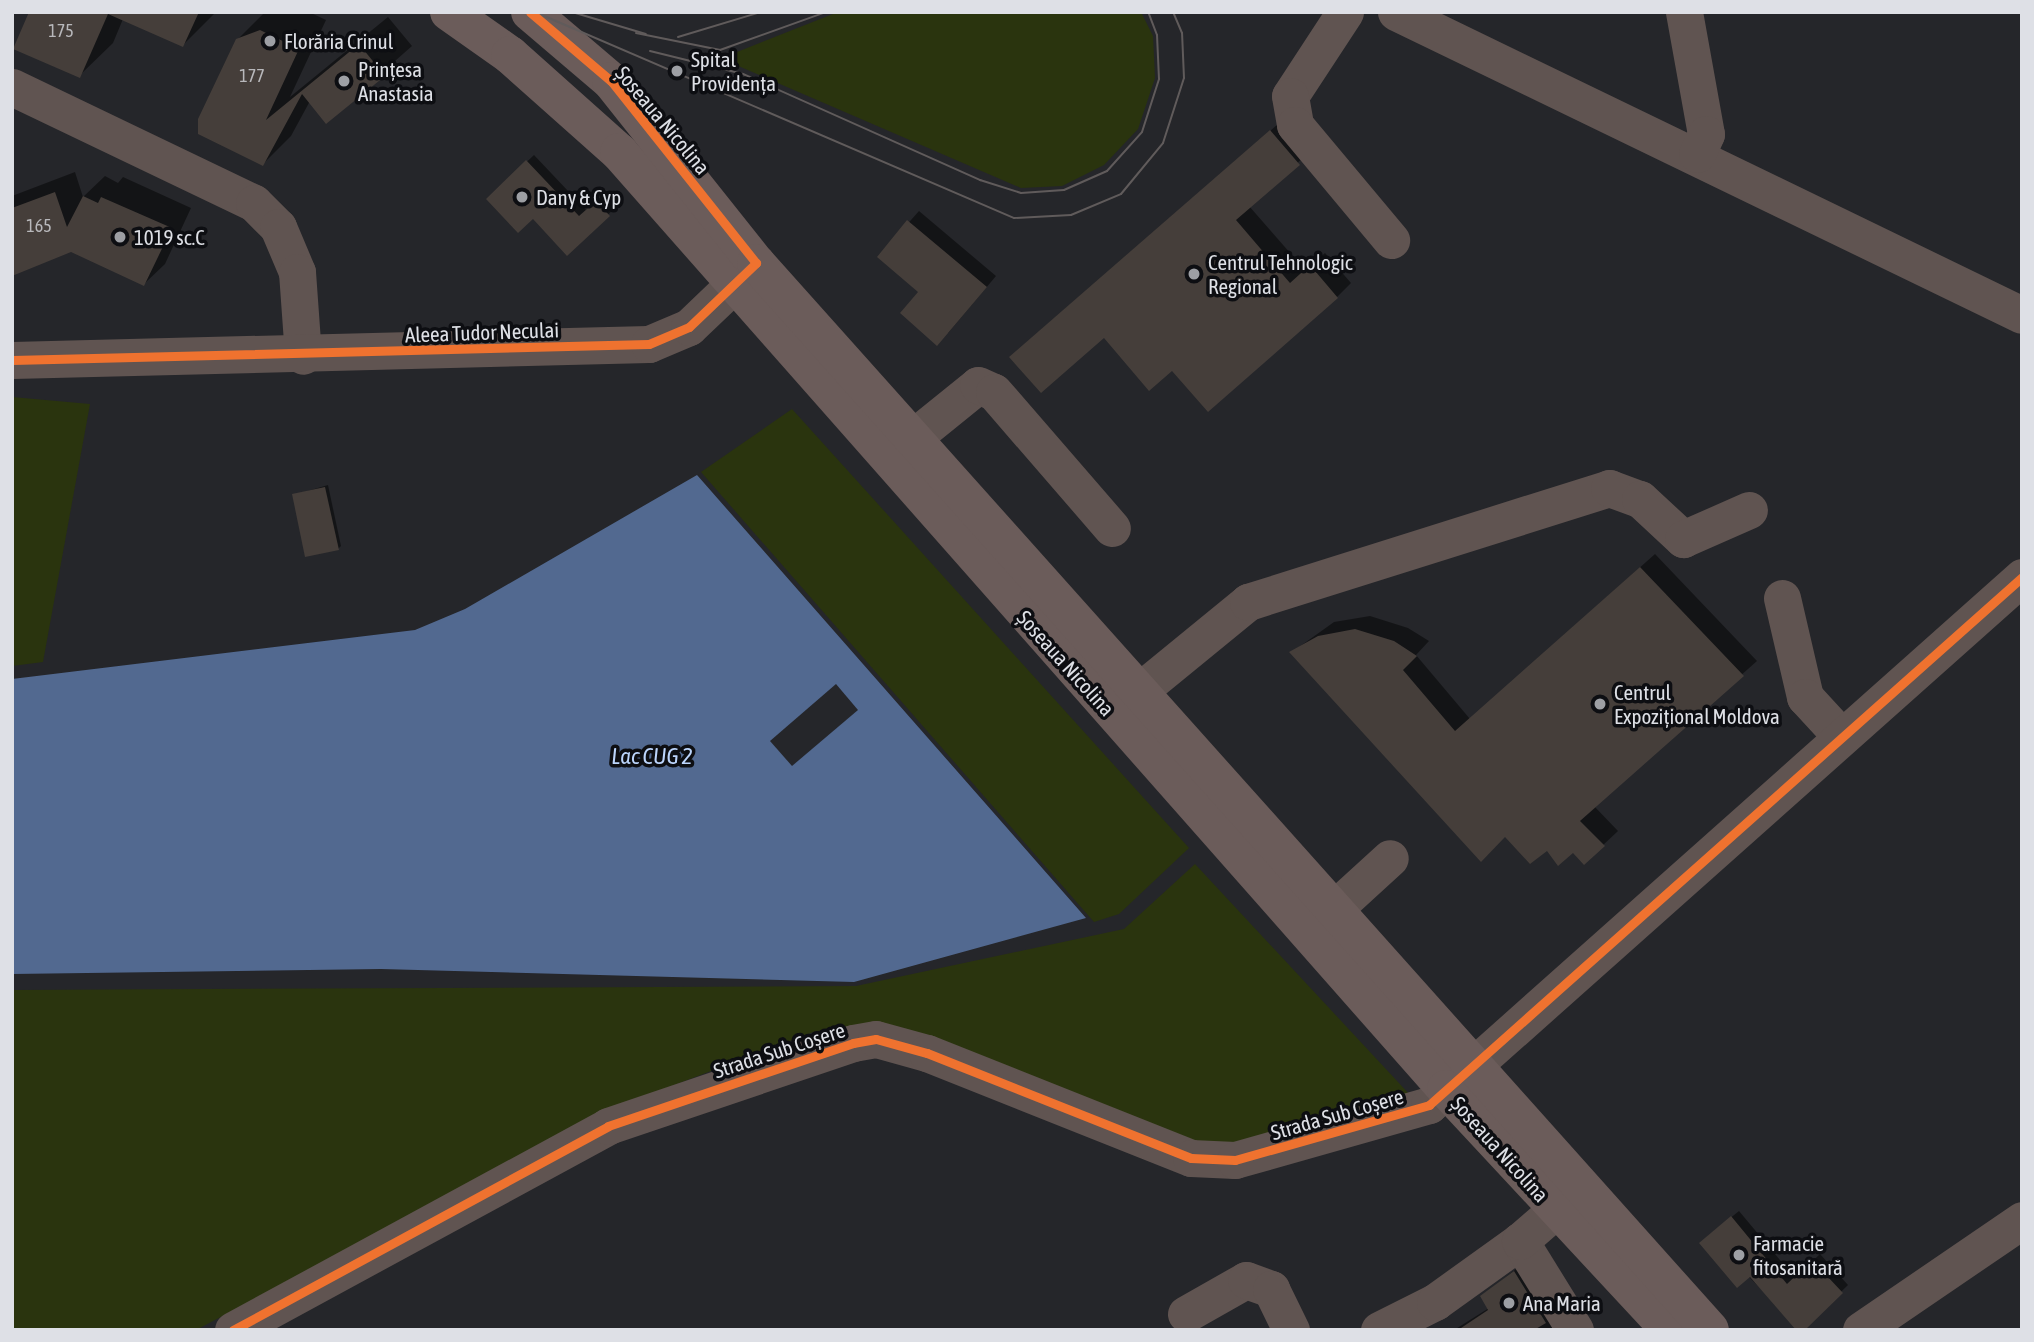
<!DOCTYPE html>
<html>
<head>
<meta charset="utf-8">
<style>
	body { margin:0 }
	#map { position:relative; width:2034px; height:1342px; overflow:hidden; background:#25262a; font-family:"Asap Condensed",sans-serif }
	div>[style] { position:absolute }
	.green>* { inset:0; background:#2a340e }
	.water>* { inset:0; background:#526990 }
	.pier>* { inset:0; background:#25262a }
	.shadow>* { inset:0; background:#0007 }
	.building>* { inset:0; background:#453e3a }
	.minor>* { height:37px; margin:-18.5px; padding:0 18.5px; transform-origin:18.5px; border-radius:18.5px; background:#605451 }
	.major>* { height:38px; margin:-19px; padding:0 19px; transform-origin:19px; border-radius:19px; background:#6b5c5a }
	.tram>* { height:2px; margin:-1px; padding:0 1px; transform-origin:1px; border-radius:1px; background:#605b5b }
	.cycleway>* { height:9px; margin:-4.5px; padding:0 4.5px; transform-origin:4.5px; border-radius:4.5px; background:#ef722f }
	.dots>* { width:19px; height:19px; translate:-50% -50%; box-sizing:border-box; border:4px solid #0d0e12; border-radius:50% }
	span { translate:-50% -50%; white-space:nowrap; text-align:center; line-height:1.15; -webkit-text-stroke:7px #0d0e12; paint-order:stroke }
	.number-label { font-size:18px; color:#b8b8bb }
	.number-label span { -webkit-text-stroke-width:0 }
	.poi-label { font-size:21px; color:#dee0e6 }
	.left { translate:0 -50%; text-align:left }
	.street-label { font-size:21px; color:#dee0e6 }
	.water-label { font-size:23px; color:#bcd5fc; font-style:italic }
	.frame { position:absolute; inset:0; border:14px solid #dee0e6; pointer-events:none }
</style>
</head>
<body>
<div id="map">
	<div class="green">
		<i style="clip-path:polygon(838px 12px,1141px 12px,1153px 36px,1155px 78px,1138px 129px,1104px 165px,1062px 186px,1021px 188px,736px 65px,737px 52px)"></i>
		<i style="clip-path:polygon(12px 397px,90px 404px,43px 662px,12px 666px)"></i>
		<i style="clip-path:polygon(792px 409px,1189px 848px,1119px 914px,1094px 922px,701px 472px)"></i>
		<i style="clip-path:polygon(1195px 864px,1411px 1096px,1291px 1132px,1203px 1148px,885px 1029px,816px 1031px,622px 1105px,196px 1330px,12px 1330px,12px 990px,856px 986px,1124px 929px)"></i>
	</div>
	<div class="water">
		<i style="clip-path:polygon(697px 475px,1086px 918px,854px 982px,381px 969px,12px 974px,12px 679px,415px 630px,465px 609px)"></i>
	</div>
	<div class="pier">
		<i style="clip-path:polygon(836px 684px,858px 710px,792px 766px,770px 741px)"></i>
	</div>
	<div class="shadow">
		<i style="clip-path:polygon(31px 12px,216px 12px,183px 45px,123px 19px,113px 43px,79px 76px)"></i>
		<i style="clip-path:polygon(265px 12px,309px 12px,326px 20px,290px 97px,388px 17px,412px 46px,327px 121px,310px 101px,291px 136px,263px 164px,237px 40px)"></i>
		<i style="clip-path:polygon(1285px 118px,1313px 149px,1249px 206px,1305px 270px,1325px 253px,1351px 283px,1337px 297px,1208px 409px,1172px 368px,1104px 336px,1026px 343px)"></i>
		<i style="clip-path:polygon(534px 155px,586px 210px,603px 195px,615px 208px,567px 253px,533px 216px,488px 199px)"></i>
		<i style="clip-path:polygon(75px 172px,83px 197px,105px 176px,118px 183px,123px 177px,191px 208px,165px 264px,144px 284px,71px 250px,12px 274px,12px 196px)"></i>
		<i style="clip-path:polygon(919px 211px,996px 276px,948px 333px,921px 292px,879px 256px)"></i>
		<i style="clip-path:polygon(328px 485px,341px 546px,338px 549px,294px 495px)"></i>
		<i style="clip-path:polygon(1655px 554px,1757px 661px,1594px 806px,1618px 831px,1584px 863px,1573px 851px,1505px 835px,1292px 652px,1334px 622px,1370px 616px,1408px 628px,1429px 641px,1416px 655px,1470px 719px)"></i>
		<i style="clip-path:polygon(1739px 1211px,1795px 1278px,1820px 1254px,1848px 1285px,1802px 1330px,1708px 1236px)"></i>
		<i style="clip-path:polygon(1525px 1262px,1571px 1330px,1454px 1330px,1489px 1308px,1482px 1296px)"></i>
	</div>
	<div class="building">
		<i style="clip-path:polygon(29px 12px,199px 12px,183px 47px,108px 14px,80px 78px,13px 49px)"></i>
		<i style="clip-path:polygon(260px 30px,299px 49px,266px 120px,359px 44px,385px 76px,326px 124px,302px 94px,263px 166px,198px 134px,198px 119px,236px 39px)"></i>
		<i style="clip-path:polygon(1270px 130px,1300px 165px,1236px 220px,1290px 283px,1310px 265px,1338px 298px,1208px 412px,1172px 371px,1149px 391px,1104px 338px,1041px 393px,1009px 357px)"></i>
		<i style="clip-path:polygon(526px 160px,579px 216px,596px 201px,610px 216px,567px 256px,533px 219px,518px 233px,486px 199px)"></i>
		<i style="clip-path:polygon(55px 192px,67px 227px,83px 196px,98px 203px,101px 197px,172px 228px,144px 286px,71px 252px,12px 276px,12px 208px)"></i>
		<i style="clip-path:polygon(907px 220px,987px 287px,937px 346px,900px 313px,918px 292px,877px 257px)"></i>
		<i style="clip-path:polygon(325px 487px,339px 550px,305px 557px,292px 494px)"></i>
		<i style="clip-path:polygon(1640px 567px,1744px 676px,1580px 821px,1605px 846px,1584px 865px,1573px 853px,1558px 866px,1547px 851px,1530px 864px,1505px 837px,1481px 862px,1289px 652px,1318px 636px,1355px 629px,1394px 641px,1417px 656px,1403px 670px,1455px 731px)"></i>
		<i style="clip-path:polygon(1731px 1216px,1787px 1284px,1812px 1260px,1843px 1293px,1805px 1330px,1796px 1330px,1750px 1277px,1737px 1288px,1699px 1243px)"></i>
		<i style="clip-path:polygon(1514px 1271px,1546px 1323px,1534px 1330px,1458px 1330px,1488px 1310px,1480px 1296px)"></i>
	</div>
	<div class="minor">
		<i style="left:1345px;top:12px;width:100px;rotate:123.2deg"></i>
		<i style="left:1290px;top:96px;width:29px;rotate:80deg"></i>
		<i style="left:1295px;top:125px;width:150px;rotate:50.1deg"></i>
		<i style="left:1396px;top:12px;width:695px;rotate:25.83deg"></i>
		<i style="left:1684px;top:12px;width:124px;rotate:79.8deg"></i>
		<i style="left:1706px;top:134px;width:22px;rotate:114deg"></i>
		<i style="left:12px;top:87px;width:268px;rotate:25.6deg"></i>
		<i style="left:254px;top:203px;width:34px;rotate:45deg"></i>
		<i style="left:278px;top:227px;width:49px;rotate:67.1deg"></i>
		<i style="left:297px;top:272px;width:84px;rotate:85.9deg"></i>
		<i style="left:12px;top:360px;width:637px;rotate:-1.44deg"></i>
		<i style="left:649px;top:344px;width:43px;rotate:-23deg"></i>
		<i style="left:689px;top:327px;width:93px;rotate:-43.7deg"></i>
		<i style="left:889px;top:457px;width:114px;rotate:-39deg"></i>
		<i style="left:978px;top:385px;width:17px;rotate:24deg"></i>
		<i style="left:994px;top:392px;width:180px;rotate:49.1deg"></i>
		<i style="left:1782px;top:598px;width:102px;rotate:76.9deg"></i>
		<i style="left:1805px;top:697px;width:52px;rotate:47.4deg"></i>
		<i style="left:1116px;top:710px;width:171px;rotate:-39.3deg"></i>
		<i style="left:1248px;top:602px;width:379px;rotate:-17.5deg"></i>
		<i style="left:1609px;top:488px;width:33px;rotate:20deg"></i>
		<i style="left:1640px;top:499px;width:59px;rotate:42.9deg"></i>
		<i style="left:1683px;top:539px;width:72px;rotate:-23.7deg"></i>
		<i style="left:1310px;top:931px;width:108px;rotate:-42.4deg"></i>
		<i style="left:1186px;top:1314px;width:69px;rotate:-29.5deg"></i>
		<i style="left:1246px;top:1280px;width:27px;rotate:20deg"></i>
		<i style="left:1271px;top:1289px;width:46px;rotate:64deg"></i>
		<i style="left:233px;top:1330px;width:427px;rotate:-28.5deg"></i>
		<i style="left:608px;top:1126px;width:259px;rotate:-18.7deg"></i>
		<i style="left:853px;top:1043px;width:23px;rotate:-10deg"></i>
		<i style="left:876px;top:1039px;width:53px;rotate:15.4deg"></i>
		<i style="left:927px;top:1053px;width:284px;rotate:21.7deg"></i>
		<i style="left:1191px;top:1158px;width:44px;rotate:2.6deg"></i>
		<i style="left:1235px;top:1160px;width:202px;rotate:-15.8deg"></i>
		<i style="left:1429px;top:1105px;width:794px;rotate:-41.68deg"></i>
		<i style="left:1379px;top:1330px;width:63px;rotate:-26.6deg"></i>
		<i style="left:1435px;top:1302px;width:105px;rotate:-35.7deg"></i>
		<i style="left:1575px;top:1330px;width:105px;rotate:-121.7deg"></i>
		<i style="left:1520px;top:1241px;width:81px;rotate:-41deg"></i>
		<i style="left:1861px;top:1330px;width:195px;rotate:-34.3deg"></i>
	</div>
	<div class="major">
		<i style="left:449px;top:12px;width:75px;rotate:35.2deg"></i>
		<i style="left:510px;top:55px;width:146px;rotate:41.7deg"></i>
		<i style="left:619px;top:152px;width:1250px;rotate:48.57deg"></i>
		<i style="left:1446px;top:1089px;width:329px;rotate:47.1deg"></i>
		<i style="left:530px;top:12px;width:106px;rotate:40.4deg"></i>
		<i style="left:611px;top:81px;width:233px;rotate:51.5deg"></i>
		<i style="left:756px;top:263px;width:1431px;rotate:48.2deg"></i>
	</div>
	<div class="tram">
		<i style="left:535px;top:12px;width:521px;rotate:23.27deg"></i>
		<i style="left:1014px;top:218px;width:57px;rotate:-3deg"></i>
		<i style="left:1071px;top:215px;width:54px;rotate:-22.8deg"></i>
		<i style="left:1121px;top:194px;width:66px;rotate:-50.5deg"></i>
		<i style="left:1163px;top:143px;width:68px;rotate:-72.1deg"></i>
		<i style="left:1184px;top:78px;width:45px;rotate:-92.5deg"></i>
		<i style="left:1182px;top:33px;width:23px;rotate:-113deg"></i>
		<i style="left:572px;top:12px;width:77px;rotate:16.6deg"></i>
		<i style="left:636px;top:33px;width:86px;rotate:11.4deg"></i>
		<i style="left:720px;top:50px;width:113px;rotate:-19.7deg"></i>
		<i style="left:678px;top:37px;width:87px;rotate:-16.8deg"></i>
		<i style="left:650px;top:51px;width:96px;rotate:13.9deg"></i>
		<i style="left:743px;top:74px;width:260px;rotate:24.1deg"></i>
		<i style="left:980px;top:180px;width:43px;rotate:17.6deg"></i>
		<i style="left:1021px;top:193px;width:43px;rotate:-4deg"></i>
		<i style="left:1064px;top:190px;width:47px;rotate:-23.8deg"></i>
		<i style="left:1107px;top:171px;width:52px;rotate:-48.1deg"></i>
		<i style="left:1142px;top:132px;width:56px;rotate:-72.2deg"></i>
		<i style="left:1159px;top:79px;width:44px;rotate:-92.6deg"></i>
		<i style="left:1157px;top:35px;width:25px;rotate:-111deg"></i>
	</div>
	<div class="cycleway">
		<i style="left:12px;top:360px;width:637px;rotate:-1.44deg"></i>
		<i style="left:649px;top:344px;width:43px;rotate:-23deg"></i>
		<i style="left:689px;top:327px;width:93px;rotate:-43.7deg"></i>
		<i style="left:756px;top:263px;width:233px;rotate:-128.5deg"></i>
		<i style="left:611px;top:81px;width:106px;rotate:-139.6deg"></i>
		<i style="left:233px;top:1330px;width:427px;rotate:-28.5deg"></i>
		<i style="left:608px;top:1126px;width:259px;rotate:-18.7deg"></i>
		<i style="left:853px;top:1043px;width:23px;rotate:-10deg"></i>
		<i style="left:876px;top:1039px;width:53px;rotate:15.4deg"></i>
		<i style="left:927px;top:1053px;width:284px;rotate:21.7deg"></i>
		<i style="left:1191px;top:1158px;width:44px;rotate:2.6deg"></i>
		<i style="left:1235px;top:1160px;width:202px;rotate:-15.8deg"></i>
		<i style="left:1429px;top:1105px;width:794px;rotate:-41.68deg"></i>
	</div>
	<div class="dots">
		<i style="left:270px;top:41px;background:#9d9fa4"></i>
		<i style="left:677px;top:71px;background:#9d9fa4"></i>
		<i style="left:344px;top:81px;background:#9d9fa4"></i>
		<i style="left:522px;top:197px;background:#9d9fa4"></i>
		<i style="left:120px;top:237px;background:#9d9fa4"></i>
		<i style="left:1194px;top:274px;background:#9d9fa4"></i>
		<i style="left:1600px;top:704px;background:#9d9fa4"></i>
		<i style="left:1739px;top:1255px;background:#9d9fa4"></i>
		<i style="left:1509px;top:1303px;background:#9d9fa4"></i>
	</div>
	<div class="number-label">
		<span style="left:61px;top:31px">175</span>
		<span style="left:252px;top:76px">177</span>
		<span style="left:39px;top:226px">165</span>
	</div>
	<div class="poi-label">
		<span class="left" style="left:284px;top:41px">Florăria Crinul</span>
		<span class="left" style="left:691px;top:71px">Spital<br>Providența</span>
		<span class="left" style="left:358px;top:81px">Prințesa<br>Anastasia</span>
		<span class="left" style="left:536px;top:197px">Dany &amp; Cyp</span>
		<span class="left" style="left:134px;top:237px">1019 sc.C</span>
		<span class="left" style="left:1208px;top:274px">Centrul Tehnologic<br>Regional</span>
		<span class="left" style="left:1614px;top:704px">Centrul<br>Expozițional Moldova</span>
		<span class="left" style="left:1753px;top:1255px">Farmacie<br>fitosanitară</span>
		<span class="left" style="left:1523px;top:1303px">Ana Maria</span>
	</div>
	<div class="street-label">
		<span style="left:663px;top:120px;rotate:50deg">Șoseaua Nicolina</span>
		<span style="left:482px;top:332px;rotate:-2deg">Aleea Tudor Neculai</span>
		<span style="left:1066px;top:663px;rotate:48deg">Șoseaua Nicolina</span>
		<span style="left:779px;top:1050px;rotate:-18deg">Strada Sub Coșere</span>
		<span style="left:1337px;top:1114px;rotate:-16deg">Strada Sub Coșere</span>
		<span style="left:1500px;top:1149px;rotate:48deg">Șoseaua Nicolina</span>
	</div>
	<div class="water-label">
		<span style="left:652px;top:756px">Lac CUG 2</span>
	</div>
	<div class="frame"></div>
</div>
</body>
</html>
